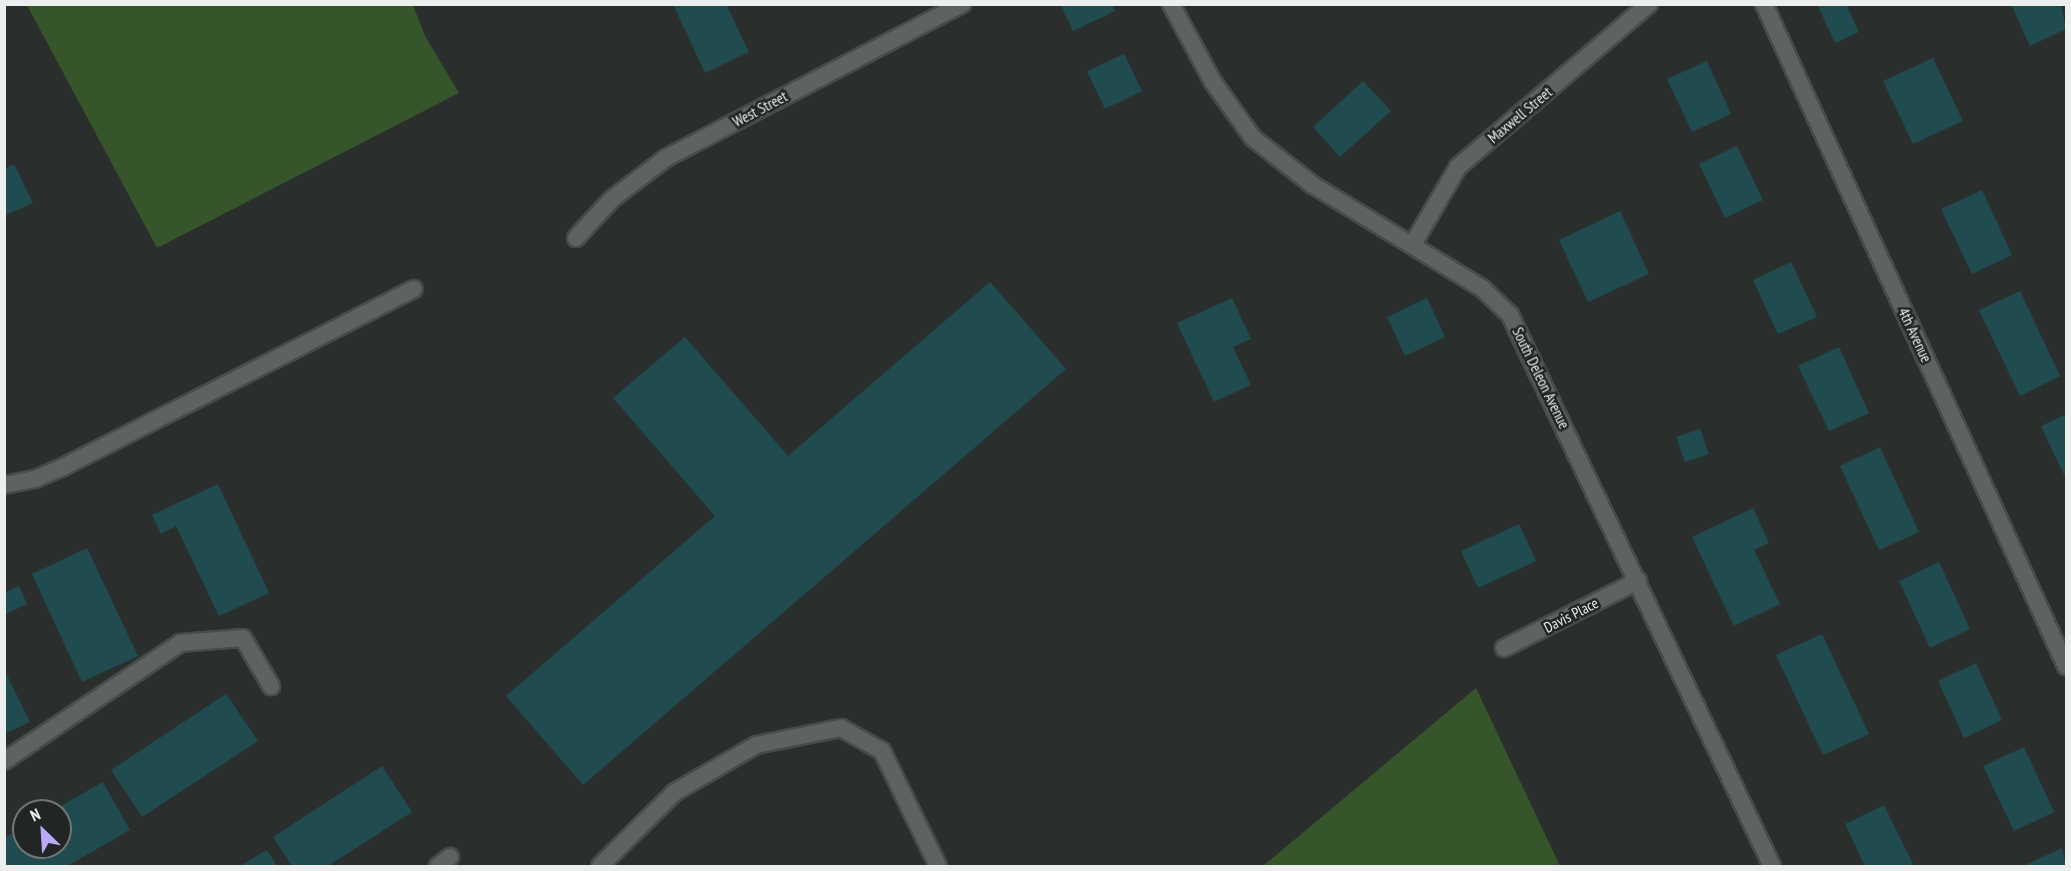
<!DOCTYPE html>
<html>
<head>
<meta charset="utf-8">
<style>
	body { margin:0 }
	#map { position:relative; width:2071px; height:871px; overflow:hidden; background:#2a2f2e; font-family:"PT Sans Narrow",sans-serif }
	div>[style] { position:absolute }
	.green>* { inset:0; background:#37552b }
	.building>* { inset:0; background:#204c50 }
	.roads { filter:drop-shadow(2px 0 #474b4a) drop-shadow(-2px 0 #474b4a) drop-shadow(0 2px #474b4a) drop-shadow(0 -2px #474b4a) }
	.service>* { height:16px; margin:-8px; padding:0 8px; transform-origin:8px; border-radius:8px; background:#5e6362 }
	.minor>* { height:16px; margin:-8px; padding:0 8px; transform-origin:8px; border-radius:8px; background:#5e6362 }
	.tertiary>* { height:16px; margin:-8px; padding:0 8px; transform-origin:8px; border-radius:8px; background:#5e6362 }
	span { translate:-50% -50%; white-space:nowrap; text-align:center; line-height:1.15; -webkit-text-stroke:5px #212524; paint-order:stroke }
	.street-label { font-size:15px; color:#ecefee }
	.frame { position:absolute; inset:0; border:6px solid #ecefee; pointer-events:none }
	.north { position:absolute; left:12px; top:799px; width:60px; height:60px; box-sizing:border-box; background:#212524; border:2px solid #727675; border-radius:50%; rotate:335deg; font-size:16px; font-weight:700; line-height:24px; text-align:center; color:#ecefee }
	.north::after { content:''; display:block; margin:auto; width:21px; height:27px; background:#baaaf6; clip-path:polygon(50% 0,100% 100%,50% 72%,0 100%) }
</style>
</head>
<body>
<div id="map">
	<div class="green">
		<i style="clip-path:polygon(27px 5px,413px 5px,425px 36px,459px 93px,157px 248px)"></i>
		<i style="clip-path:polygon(1476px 688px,1560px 866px,1263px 866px)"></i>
	</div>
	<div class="building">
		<i style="clip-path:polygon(673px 4px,726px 4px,749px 52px,705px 73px)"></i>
		<i style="clip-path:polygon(1060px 4px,1112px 4px,1115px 11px,1073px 31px)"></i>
		<i style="clip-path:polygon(1821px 4px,1846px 4px,1859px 32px,1835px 43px,1818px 6px)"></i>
		<i style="clip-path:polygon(2011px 4px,2061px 4px,2066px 29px,2030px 46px)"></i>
		<i style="clip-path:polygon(1124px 54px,1142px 91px,1105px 109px,1087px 71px)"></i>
		<i style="clip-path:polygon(1933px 58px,1963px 121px,1913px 144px,1883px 81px)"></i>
		<i style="clip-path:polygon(1707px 61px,1731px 114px,1692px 132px,1667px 79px)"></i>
		<i style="clip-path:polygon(1363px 81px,1391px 111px,1340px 157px,1313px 127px)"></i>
		<i style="clip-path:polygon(1737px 146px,1763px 200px,1725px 218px,1699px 164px)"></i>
		<i style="clip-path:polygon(14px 164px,33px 203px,4px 216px,4px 169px)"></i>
		<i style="clip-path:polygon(1982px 190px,2012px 255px,1972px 274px,1941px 209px)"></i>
		<i style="clip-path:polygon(1620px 211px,1649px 274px,1588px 302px,1559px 240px)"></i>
		<i style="clip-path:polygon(1791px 262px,1817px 317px,1778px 334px,1753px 280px)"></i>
		<i style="clip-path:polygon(990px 282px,1066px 369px,583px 785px,506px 696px,715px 516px,613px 398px,685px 337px,788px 456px)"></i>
		<i style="clip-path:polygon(2020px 291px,2060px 376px,2020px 396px,1979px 310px)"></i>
		<i style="clip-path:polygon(1232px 298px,1251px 339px,1233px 347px,1251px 385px,1214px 402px,1177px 323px)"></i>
		<i style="clip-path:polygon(1427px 298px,1445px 337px,1405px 356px,1387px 317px)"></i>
		<i style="clip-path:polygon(1839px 347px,1869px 413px,1829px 431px,1798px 366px)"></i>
		<i style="clip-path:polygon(2066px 414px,2066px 479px,2041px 426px)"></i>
		<i style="clip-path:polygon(1700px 429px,1709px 454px,1685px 462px,1676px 437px)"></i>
		<i style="clip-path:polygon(1880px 447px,1919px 532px,1879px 550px,1840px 466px)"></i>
		<i style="clip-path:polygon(218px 484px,269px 593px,219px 616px,176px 526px,161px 534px,152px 515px)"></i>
		<i style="clip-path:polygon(1753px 508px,1769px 543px,1754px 550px,1780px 604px,1734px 626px,1692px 537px)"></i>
		<i style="clip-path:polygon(1519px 524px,1536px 561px,1478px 588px,1461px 551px)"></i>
		<i style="clip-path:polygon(87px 548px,138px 656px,82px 682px,32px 574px)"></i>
		<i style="clip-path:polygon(1939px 562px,1970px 629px,1930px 648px,1899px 581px)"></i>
		<i style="clip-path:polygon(19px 586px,27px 604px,4px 615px,4px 593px)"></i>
		<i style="clip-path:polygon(1822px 634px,1869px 734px,1823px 755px,1776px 655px)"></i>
		<i style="clip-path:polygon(1976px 663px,2002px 720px,1964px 738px,1938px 681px)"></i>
		<i style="clip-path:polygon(4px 669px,30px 722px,4px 734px)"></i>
		<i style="clip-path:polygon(226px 694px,258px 741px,142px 817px,111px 770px)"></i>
		<i style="clip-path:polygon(2024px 747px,2054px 812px,2014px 831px,1983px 766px)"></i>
		<i style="clip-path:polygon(382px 766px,412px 812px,328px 866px,292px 866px,273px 837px)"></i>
		<i style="clip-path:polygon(103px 782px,130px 830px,67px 866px,4px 866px,4px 838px,24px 827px,24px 847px,60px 847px,60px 811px,52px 811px)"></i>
		<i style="clip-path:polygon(1884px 805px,1914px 866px,1865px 866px,1845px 824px)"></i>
		<i style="clip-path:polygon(2062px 848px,2066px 866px,2023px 866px)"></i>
		<i style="clip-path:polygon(267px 850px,277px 866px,240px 866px)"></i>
	</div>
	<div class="roads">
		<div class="service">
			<i style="left:4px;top:485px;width:32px;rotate:-11deg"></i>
			<i style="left:35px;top:479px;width:33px;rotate:-23deg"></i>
			<i style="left:65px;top:466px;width:391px;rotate:-26.9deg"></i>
			<i style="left:4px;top:761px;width:212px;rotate:-33.8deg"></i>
			<i style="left:180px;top:643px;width:63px;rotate:-4.5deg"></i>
			<i style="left:243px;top:638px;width:56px;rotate:59.7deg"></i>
			<i style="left:438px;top:866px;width:15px;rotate:-37deg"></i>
		</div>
		<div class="minor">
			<i style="left:1764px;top:4px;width:728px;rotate:65.48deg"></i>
			<i style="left:576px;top:238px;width:53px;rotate:-47.3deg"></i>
			<i style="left:612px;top:199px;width:68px;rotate:-37.2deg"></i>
			<i style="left:666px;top:158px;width:334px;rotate:-27.5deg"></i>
			<i style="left:1413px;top:244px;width:89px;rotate:-59.7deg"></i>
			<i style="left:1458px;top:167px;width:251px;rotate:-40.5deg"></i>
			<i style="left:1504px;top:648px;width:150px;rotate:-26.6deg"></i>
			<i style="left:600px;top:866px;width:105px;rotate:-44.6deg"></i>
			<i style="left:675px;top:792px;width:94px;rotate:-30.1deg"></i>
			<i style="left:756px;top:745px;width:87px;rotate:-11.3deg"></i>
			<i style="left:841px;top:728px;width:47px;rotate:29.3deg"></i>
			<i style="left:882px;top:751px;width:128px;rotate:64deg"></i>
		</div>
		<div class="tertiary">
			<i style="left:1171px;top:4px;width:89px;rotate:61.7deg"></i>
			<i style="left:1213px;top:82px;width:69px;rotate:54.5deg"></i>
			<i style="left:1253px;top:138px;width:76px;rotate:38.1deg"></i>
			<i style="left:1313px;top:185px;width:198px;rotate:31.4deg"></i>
			<i style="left:1482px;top:288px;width:39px;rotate:44deg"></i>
			<i style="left:1510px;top:315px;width:610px;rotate:64.57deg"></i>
		</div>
	</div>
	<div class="street-label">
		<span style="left:760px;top:109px;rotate:-28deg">West Street</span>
		<span style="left:1520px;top:115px;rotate:-40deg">Maxwell Street</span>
		<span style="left:1915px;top:335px;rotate:65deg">4th Avenue</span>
		<span style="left:1541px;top:378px;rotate:64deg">South Deleon Avenue</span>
		<span style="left:1571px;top:615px;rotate:-27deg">Davis Place</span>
	</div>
	<div class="frame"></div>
	<div class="north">N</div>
</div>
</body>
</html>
